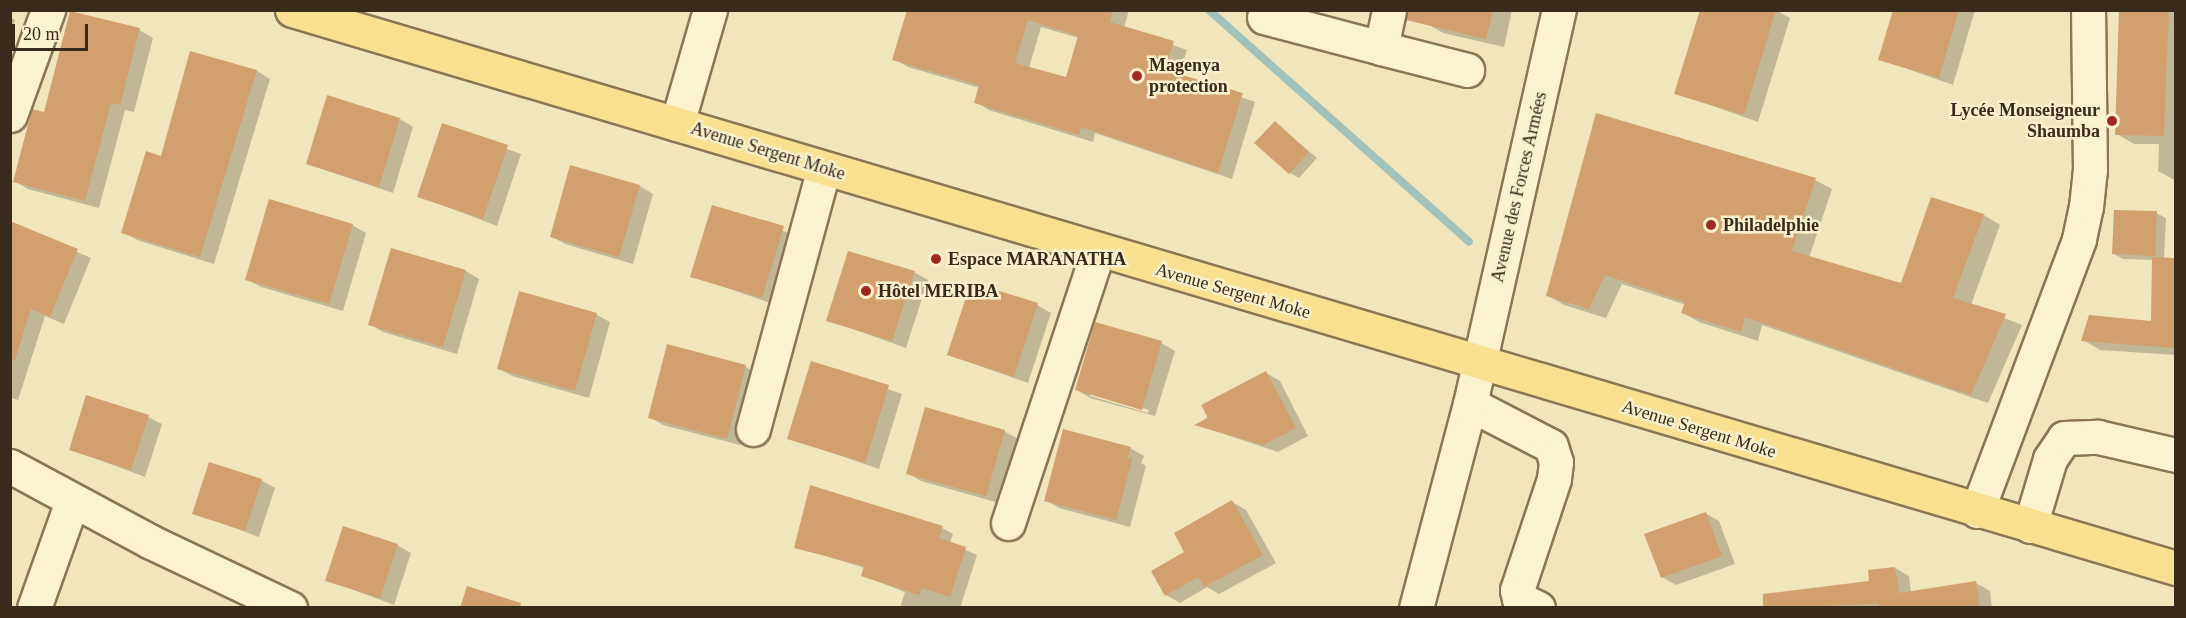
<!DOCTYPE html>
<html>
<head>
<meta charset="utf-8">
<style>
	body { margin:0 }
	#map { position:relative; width:2186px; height:618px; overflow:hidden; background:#f1e5bc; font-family:"Times New Roman",serif }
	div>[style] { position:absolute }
	.shadow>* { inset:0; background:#0003 }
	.stream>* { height:8px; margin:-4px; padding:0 4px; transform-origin:4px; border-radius:4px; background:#a1c2ba }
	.building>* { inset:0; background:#d2a06f }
	.roads { filter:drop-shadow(2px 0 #8a7555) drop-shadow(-2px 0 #8a7555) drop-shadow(0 2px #8a7555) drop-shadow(0 -2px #8a7555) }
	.minor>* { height:33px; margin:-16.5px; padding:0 16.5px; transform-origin:16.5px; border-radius:16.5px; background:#fbf2d0 }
	.major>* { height:33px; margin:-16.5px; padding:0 16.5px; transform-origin:16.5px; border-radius:16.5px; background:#f8e090 }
	.dots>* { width:16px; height:16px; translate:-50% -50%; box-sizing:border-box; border:3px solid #f8efcd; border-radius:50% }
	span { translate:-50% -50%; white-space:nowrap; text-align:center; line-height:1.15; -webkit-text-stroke:5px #f8efcd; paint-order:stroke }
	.poi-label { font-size:18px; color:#382b1b; font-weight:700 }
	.left { translate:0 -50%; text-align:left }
	.right { translate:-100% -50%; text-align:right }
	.street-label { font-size:18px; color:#382b1b }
	.frame { position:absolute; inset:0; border:12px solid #382b1b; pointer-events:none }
	.scale { position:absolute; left:12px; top:24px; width:76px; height:27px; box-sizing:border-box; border:3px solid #382b1b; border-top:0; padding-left:8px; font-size:18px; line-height:21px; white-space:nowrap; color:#382b1b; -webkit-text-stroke:4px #f8efcd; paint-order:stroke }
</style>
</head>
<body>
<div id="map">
	<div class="shadow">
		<i style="clip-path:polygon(evenodd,909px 10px,1129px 10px,1124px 28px,1187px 50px,1179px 75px,1255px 102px,1232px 179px,1095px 133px,1093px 142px,989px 110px,976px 102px,980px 88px,908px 67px,894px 59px,909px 10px,1041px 27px,1079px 38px,1067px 79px,1029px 68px,1041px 27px)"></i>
		<i style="clip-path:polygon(1429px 10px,1512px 10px,1504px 47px,1443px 33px,1426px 23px)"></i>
		<i style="clip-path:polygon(1702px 10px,1776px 10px,1790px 18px,1758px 122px,1676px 93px)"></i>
		<i style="clip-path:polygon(1894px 10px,1975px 10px,1953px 85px,1879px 59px)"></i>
		<i style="clip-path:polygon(2121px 10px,2176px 10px,2176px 181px,2158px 171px,2159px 144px,2134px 144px,2117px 134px)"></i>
		<i style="clip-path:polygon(10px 17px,15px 20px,10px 36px)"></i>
		<i style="clip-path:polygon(139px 30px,153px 38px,134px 112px,125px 110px,99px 208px,28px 189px,14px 181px,45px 114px)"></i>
		<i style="clip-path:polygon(191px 53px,257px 71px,270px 79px,214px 264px,137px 240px,123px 232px,162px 158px)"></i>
		<i style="clip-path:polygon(400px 119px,413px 127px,393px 193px,307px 164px)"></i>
		<i style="clip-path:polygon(1275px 123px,1317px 158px,1299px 178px,1290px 173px)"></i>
		<i style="clip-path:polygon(443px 125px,521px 154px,497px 226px,419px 196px)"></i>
		<i style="clip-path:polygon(571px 167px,640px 186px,653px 194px,633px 264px,565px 244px,551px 236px)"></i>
		<i style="clip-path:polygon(1815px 180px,1832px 189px,1809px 258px,1902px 285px,1984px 215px,2000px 225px,1971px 305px,2022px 325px,1988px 403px,1762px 325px,1758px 341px,1699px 322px,1683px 313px,1686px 305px,1622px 284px,1606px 318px,1564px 305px,1547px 295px)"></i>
		<i style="clip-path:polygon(713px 206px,797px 236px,776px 305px,692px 276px)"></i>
		<i style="clip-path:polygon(2156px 213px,2166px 218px,2164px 259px,2176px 259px,2176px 355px,2100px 350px,2083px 340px,2152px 323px,2153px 260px,2123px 259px,2114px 254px)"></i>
		<i style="clip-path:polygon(13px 224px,91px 258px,64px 324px,45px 316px,18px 400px,10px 398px)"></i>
		<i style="clip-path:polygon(352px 225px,366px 233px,343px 311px,261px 287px,247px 279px)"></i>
		<i style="clip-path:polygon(466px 271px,479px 279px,457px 354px,383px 332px,370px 324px)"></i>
		<i style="clip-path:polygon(914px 272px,928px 280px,906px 348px,828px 320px)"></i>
		<i style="clip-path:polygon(520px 293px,597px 315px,610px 322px,589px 398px,512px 376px,498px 368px)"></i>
		<i style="clip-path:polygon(1037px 305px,1051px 313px,1028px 383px,949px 355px)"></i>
		<i style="clip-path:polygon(evenodd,1161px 343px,1175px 351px,1155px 416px,1090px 398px,1077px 390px,1161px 343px,1090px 393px,1149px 410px,1148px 413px,1090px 396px,1090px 393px)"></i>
		<i style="clip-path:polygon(668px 346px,746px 367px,759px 375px,740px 445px,663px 425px,650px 417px)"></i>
		<i style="clip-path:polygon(812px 363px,902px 394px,879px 469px,789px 438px)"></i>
		<i style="clip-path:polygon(1266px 373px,1280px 381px,1308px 436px,1278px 452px,1197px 425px)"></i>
		<i style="clip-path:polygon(148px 417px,162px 424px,145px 477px,70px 449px)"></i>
		<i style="clip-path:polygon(1004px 431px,1018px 439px,999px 503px,921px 481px,907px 473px)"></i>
		<i style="clip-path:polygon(1130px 448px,1144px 456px,1141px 463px,1146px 466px,1130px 527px,1059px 508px,1046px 500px)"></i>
		<i style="clip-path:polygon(261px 480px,275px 488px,259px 537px,194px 513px)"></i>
		<i style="clip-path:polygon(1232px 502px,1246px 510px,1276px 563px,1219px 594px,1207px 587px,1180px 603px,1166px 595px,1186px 553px)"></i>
		<i style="clip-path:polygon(1705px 513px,1719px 521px,1735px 564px,1676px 585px,1662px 577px)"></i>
		<i style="clip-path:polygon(942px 528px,953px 534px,950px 543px,977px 555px,960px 608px,900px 608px,905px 592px,863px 576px,865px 568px,796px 547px)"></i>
		<i style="clip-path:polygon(397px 545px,411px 553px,394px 605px,327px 580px)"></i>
		<i style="clip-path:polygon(1895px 568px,1909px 576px,1911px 593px,1976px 583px,1990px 591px,1992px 608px,1799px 608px,1797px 592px,1871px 582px)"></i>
	</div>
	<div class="stream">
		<i style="left:1209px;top:10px;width:348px;rotate:41.7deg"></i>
	</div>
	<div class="building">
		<i style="clip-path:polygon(evenodd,907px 10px,1113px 10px,1110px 22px,1174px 41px,1165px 70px,1243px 93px,1218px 173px,1081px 127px,1079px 135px,974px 103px,979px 85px,892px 60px,907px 10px,1028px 20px,1078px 36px,1066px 77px,1015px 63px,1028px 20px)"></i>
		<i style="clip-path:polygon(1407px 10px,1493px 10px,1486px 39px,1406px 20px)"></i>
		<i style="clip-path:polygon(1700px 10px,1776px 10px,1744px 115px,1674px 94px)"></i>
		<i style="clip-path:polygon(1893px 10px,1959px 10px,1939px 78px,1878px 60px)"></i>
		<i style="clip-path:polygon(2119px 10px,2169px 10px,2164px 136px,2115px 135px)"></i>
		<i style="clip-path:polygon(70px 11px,140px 28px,120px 105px,111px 103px,85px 201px,13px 182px,32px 109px,44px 112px)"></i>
		<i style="clip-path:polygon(190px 51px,257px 70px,200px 257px,121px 233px,146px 151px,161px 156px)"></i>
		<i style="clip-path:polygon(327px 95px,400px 118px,379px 187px,306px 164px)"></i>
		<i style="clip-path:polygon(1596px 113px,1816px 178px,1792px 251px,1901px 283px,1931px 197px,1984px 214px,1953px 298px,2006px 314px,1971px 395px,1745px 317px,1741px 332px,1681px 313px,1685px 302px,1605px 275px,1589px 309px,1546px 296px)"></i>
		<i style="clip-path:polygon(1275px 121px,1309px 152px,1289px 174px,1254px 143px)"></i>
		<i style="clip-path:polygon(442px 123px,508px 145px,483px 219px,417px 197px)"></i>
		<i style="clip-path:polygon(570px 165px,640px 185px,619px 257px,550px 237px)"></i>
		<i style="clip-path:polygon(269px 199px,353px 224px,329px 304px,245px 280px)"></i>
		<i style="clip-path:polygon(712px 205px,784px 226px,762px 298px,690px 277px)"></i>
		<i style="clip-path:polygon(2114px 210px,2157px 211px,2155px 256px,2112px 254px)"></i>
		<i style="clip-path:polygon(10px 221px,78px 249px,50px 317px,31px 309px,15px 360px,10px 359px)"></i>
		<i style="clip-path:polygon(391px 248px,466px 270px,443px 347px,368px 325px)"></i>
		<i style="clip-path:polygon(848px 251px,915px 271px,892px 341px,826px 321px)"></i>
		<i style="clip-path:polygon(2152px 257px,2175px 258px,2175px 348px,2081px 341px,2089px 315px,2151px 321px)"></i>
		<i style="clip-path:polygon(971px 282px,1038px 303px,1014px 377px,947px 355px)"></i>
		<i style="clip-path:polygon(519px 291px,597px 313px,575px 391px,497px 369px)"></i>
		<i style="clip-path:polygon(1095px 322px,1162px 341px,1142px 410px,1075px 390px)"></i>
		<i style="clip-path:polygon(667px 344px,746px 365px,727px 439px,648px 418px)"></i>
		<i style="clip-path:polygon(811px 361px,889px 385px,865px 463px,787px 439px)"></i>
		<i style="clip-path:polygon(1266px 371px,1296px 428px,1263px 445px,1194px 425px,1208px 418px,1201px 405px)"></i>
		<i style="clip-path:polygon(86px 395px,149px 415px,131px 470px,69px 450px)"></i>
		<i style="clip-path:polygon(925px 407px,1005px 430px,986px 496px,906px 474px)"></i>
		<i style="clip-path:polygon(1063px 429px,1131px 447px,1127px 460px,1133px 457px,1116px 520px,1044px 501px)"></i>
		<i style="clip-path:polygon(209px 462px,262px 479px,245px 531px,192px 514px)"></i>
		<i style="clip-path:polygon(810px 485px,943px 526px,939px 538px,966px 547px,950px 597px,922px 588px,919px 595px,861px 576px,864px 566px,794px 548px)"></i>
		<i style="clip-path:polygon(1232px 500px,1263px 555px,1204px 587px,1198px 577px,1165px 596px,1151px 571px,1184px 552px,1174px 533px)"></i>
		<i style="clip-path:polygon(1706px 512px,1722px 556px,1661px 578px,1644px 534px)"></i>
		<i style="clip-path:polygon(343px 526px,398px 544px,380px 598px,325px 581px)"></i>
		<i style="clip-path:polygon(1895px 567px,1899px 593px,1976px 581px,1980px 608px,1878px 608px,1878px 604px,1763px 608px,1763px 594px,1869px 581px,1868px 570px)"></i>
		<i style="clip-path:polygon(467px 586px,521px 603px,520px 608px,460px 608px)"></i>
	</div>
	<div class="roads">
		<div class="minor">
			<i style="left:1264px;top:17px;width:121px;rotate:14.8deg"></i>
			<i style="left:1381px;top:48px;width:39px;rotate:-78deg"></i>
			<i style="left:1381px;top:48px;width:89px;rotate:14.3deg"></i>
			<i style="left:10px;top:115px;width:112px;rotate:-70.1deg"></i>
			<i style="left:677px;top:124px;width:119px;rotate:-73.9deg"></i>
			<i style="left:1470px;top:404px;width:91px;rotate:27.4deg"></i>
			<i style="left:1551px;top:446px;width:17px;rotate:73deg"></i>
			<i style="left:1556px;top:462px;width:17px;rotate:97deg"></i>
			<i style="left:1554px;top:479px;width:117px;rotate:108.4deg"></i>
			<i style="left:1517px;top:590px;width:9px;rotate:77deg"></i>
			<i style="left:1519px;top:599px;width:21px;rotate:25deg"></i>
			<i style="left:753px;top:429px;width:270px;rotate:-74.8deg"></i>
			<i style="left:10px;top:466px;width:160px;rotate:28.3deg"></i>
			<i style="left:151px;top:542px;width:154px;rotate:25.4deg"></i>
			<i style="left:1977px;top:511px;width:290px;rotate:-69.4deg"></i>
			<i style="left:2079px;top:239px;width:33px;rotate:-78deg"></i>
			<i style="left:2086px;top:207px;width:37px;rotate:-84deg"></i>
			<i style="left:2090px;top:170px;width:160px;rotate:-90.7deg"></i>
			<i style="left:1008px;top:523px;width:287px;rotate:-71.7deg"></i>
			<i style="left:2030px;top:526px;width:70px;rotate:-73.4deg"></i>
			<i style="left:2050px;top:459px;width:25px;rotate:-56deg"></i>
			<i style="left:2064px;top:438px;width:34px;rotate:-2deg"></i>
			<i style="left:2098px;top:437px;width:80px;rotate:13deg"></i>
			<i style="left:34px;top:608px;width:114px;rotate:-70.4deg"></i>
			<i style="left:1416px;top:608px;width:211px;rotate:-75.2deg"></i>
			<i style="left:1470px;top:404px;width:404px;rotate:-77.3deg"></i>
		</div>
		<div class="major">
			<i style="left:292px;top:10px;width:1965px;rotate:16.5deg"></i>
		</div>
	</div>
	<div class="dots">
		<i style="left:1137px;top:76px;background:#9d2921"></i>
		<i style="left:2112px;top:121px;background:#9d2921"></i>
		<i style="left:1711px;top:225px;background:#9d2921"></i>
		<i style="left:936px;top:259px;background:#9d2921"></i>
		<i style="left:866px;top:291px;background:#9d2921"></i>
	</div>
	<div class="poi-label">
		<span class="left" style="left:1149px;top:76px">Magenya<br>protection</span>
		<span class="right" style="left:2100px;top:121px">Lycée Monseigneur<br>Shaumba</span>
		<span class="left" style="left:1723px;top:225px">Philadelphie</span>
		<span class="left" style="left:948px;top:259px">Espace MARANATHA</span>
		<span class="left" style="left:878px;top:291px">Hôtel MERIBA</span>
	</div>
	<div class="street-label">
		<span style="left:768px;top:151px;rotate:17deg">Avenue Sergent Moke</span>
		<span style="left:1519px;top:187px;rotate:-77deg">Avenue des Forces Armées</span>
		<span style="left:1233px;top:291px;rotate:16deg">Avenue Sergent Moke</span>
		<span style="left:1699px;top:429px;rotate:17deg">Avenue Sergent Moke</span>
	</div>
	<div class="frame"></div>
	<div class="scale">20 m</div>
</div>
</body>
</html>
